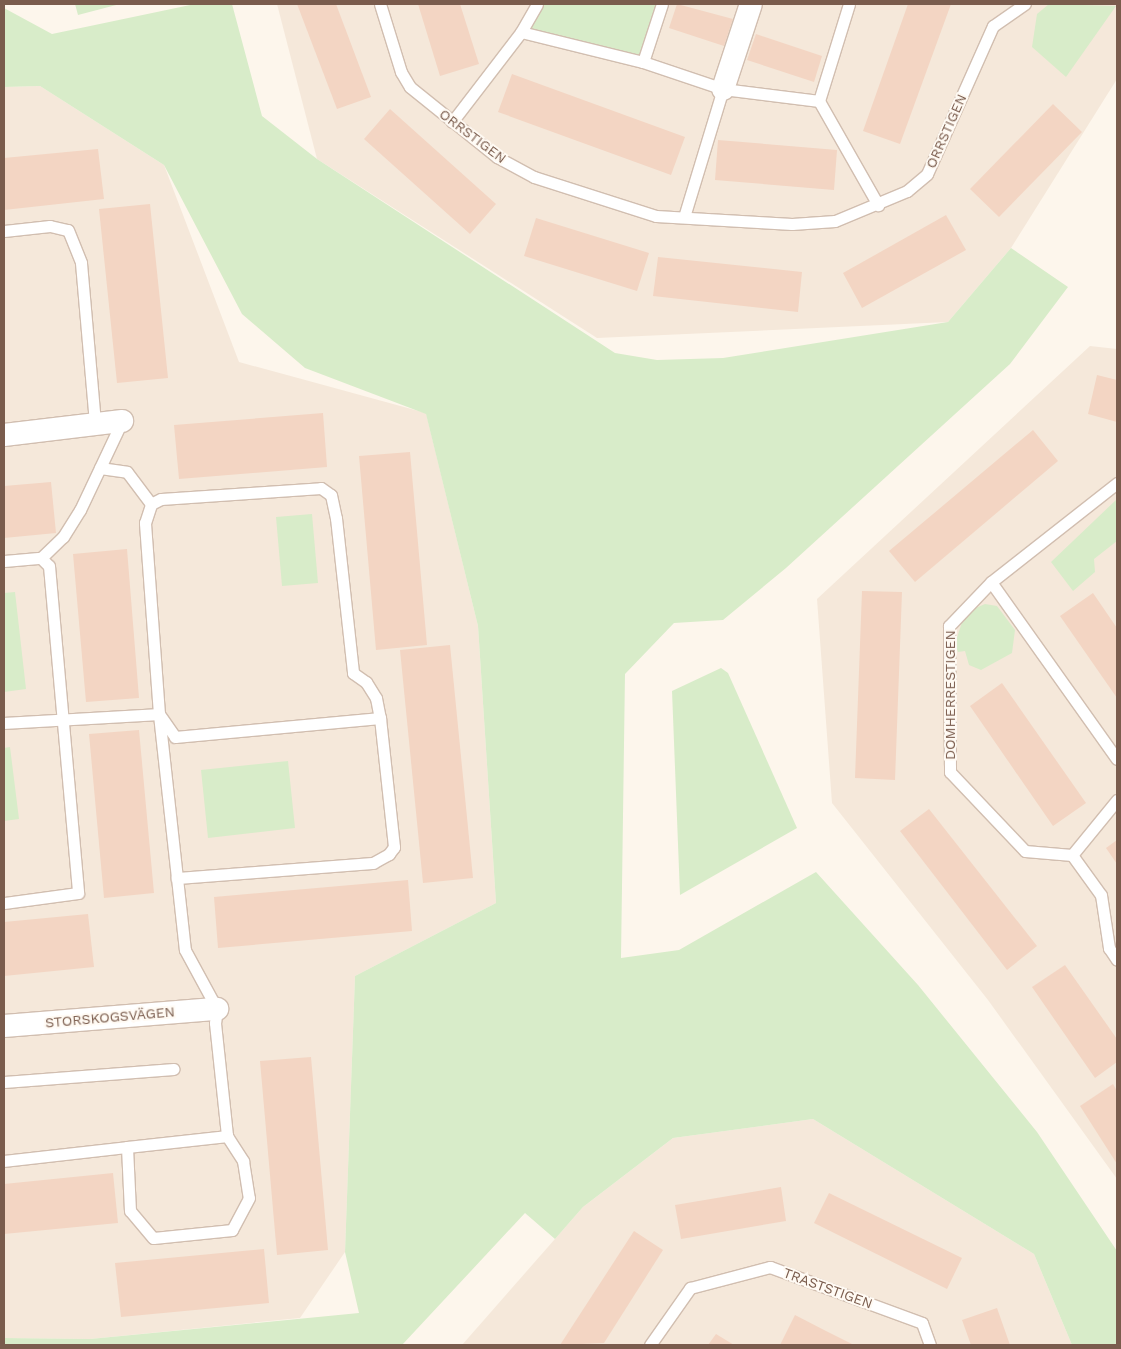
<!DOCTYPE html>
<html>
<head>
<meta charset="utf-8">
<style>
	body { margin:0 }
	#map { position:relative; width:1121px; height:1349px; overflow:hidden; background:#fdf6ec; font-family:"Work Sans",sans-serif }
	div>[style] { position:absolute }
	.residential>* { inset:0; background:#f5e8da }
	.green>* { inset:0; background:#d8ecc9 }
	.building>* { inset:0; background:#f3d5c3 }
	.roads { filter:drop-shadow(1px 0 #d1beb0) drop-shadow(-1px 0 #d1beb0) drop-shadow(0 1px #d1beb0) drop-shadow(0 -1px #d1beb0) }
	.lane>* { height:11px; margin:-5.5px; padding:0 5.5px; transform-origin:5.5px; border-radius:5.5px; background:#fff }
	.street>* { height:22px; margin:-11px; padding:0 11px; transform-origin:11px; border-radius:11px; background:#fff }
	span { translate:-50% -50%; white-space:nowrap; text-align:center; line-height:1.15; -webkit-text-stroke:4px #fffaf3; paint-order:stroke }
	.street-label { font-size:14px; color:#7a5c4d }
	.frame { position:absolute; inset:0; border:5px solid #7a5c4d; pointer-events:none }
</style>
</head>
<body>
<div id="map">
	<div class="residential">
		<i style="clip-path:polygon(277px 4px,1117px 4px,1117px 79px,1011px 248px,948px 322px,597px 338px,317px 159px)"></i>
		<i style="clip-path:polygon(40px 86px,164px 165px,239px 362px,426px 413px,478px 626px,496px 903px,355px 976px,345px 1252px,300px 1318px,90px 1339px,4px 1338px,4px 87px)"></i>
		<i style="clip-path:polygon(1090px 346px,1117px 349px,1117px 1179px,988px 1000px,832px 803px,817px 599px)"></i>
		<i style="clip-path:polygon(813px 1119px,1034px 1254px,1072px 1345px,462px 1345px,583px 1207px,673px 1138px)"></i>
	</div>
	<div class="green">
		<i style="clip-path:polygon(75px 4px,120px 4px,78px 15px)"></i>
		<i style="clip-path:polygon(195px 4px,232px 4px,262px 116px,317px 159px,615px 353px,657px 360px,723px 358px,948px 322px,1011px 248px,1068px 287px,1010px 364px,786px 568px,723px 620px,674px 623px,625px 674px,621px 958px,679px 950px,816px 872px,918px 985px,1037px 1132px,1117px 1251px,1117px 1345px,1072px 1345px,1034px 1254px,813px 1119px,673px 1138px,583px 1207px,555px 1239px,525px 1213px,402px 1345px,4px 1345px,4px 1338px,90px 1339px,359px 1313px,345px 1252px,355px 976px,496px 903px,478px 626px,426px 414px,305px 368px,242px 314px,164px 165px,40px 86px,4px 87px,4px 8px,52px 34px)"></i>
		<i style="clip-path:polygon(537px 4px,662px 4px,643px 62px,521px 32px)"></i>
		<i style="clip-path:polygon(1049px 4px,1116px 6px,1066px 77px,1032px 47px,1037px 14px)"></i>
		<i style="clip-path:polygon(1117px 499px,1117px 541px,1094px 559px,1095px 572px,1073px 591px,1051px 562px)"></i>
		<i style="clip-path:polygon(312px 514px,318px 583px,282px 586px,276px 517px)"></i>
		<i style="clip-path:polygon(15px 592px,26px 689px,4px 692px,4px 593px)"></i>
		<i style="clip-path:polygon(985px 604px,997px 606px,1015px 630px,1012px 653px,981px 670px,969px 665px,965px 651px,958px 652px,955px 644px,962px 622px,971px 610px)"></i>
		<i style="clip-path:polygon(721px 668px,728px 673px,797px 828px,680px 895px,672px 691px)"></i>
		<i style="clip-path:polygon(10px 747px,19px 819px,4px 821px,4px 748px)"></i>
		<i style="clip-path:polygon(288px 761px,295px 828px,208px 838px,201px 770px)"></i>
	</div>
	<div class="building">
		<i style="clip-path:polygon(297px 4px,336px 4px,371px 97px,337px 109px)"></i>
		<i style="clip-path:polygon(418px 4px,460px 4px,479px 64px,440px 76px)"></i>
		<i style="clip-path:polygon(677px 4px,733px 19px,724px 46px,669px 28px)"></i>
		<i style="clip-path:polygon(908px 4px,951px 4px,900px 144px,863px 131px)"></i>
		<i style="clip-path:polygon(756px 34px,822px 56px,814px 82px,747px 60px)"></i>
		<i style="clip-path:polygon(512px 74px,685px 137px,671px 175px,498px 112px)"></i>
		<i style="clip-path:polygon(1053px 104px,1082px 132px,999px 217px,970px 189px)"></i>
		<i style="clip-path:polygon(390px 109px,496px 204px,470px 234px,364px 139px)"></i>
		<i style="clip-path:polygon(718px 140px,837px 150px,834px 190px,715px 180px)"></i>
		<i style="clip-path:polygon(98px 149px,104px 199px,4px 210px,4px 158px)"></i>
		<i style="clip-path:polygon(150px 204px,168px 378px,117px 383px,99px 209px)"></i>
		<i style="clip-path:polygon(946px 215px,966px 250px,862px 308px,843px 273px)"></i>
		<i style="clip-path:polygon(536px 218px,649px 253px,637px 291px,524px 256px)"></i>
		<i style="clip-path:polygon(658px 257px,802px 272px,798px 312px,653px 296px)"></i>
		<i style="clip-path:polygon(1097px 375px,1117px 380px,1117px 422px,1088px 414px)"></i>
		<i style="clip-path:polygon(323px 413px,327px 467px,179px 479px,174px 425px)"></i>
		<i style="clip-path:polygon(1033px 430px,1058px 461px,915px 582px,889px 551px)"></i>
		<i style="clip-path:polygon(410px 452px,427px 645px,376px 650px,359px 456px)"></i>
		<i style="clip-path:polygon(51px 482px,56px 533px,4px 538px,4px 486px)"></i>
		<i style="clip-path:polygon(127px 549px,139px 698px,86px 702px,73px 554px)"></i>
		<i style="clip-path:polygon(862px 591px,902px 592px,895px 780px,855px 778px)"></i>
		<i style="clip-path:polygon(1093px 593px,1117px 628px,1117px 698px,1060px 616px)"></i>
		<i style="clip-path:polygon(450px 645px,473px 878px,423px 883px,400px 650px)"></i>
		<i style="clip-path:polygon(1002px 683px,1086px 803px,1053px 826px,970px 706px)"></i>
		<i style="clip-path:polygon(139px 730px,154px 893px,104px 898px,89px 734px)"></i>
		<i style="clip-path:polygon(929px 809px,1037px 946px,1007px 970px,900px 831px)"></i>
		<i style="clip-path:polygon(1117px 840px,1117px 864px,1106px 848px)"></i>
		<i style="clip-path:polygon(408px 880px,412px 931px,218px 948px,214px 897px)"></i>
		<i style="clip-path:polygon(88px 914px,94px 967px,4px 976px,4px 922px)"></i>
		<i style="clip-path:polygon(1065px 965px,1117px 1039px,1117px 1062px,1095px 1078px,1032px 987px)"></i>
		<i style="clip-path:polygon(311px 1057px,328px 1250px,277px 1255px,260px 1061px)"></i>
		<i style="clip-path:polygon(1113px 1084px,1117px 1091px,1117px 1164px,1080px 1106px)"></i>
		<i style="clip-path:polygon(113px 1173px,118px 1223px,4px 1234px,4px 1184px)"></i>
		<i style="clip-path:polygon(781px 1187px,786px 1221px,681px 1239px,675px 1205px)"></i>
		<i style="clip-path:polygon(829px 1193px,962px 1258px,947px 1289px,814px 1223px)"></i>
		<i style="clip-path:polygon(634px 1231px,663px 1250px,604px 1343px,560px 1345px)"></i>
		<i style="clip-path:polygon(264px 1249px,269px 1303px,121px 1317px,115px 1263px)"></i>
		<i style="clip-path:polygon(997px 1308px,1010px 1345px,971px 1345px,962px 1320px)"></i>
		<i style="clip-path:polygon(795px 1315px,826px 1331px,854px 1345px,780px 1345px)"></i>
		<i style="clip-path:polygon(716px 1334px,734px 1345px,708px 1345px)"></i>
	</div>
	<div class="roads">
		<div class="lane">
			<i style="left:380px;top:4px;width:71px;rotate:72.8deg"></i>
			<i style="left:401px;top:72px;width:17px;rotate:59deg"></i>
			<i style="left:410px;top:87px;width:112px;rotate:38.8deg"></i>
			<i style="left:497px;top:157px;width:42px;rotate:28.4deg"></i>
			<i style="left:534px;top:177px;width:128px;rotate:17.7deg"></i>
			<i style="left:656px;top:216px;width:136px;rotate:3.4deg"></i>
			<i style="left:792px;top:224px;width:43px;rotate:-4deg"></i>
			<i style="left:835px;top:221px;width:78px;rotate:-22.6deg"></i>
			<i style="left:907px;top:191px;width:26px;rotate:-40deg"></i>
			<i style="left:927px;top:174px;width:162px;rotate:-66deg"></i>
			<i style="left:993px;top:26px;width:39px;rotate:-35deg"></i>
			<i style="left:849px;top:4px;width:102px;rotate:107.2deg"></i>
			<i style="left:819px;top:101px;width:120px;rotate:60.4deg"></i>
			<i style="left:521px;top:32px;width:126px;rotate:13.8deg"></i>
			<i style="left:643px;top:62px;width:84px;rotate:18.6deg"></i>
			<i style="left:723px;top:89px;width:97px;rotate:7.1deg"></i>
			<i style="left:643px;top:62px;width:61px;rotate:-71.9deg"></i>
			<i style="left:452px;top:122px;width:113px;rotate:-52.5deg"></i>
			<i style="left:521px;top:32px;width:32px;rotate:-60deg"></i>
			<i style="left:684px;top:217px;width:134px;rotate:-73.1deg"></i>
			<i style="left:4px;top:231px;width:46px;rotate:-6.2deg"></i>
			<i style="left:50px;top:226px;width:18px;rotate:13deg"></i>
			<i style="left:68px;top:230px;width:35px;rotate:68deg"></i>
			<i style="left:81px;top:263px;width:161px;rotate:85deg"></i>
			<i style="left:100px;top:468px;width:27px;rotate:8deg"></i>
			<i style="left:127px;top:472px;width:40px;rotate:53deg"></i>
			<i style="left:1117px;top:483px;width:160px;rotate:141.8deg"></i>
			<i style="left:991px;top:582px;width:61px;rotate:133.7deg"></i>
			<i style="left:949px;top:626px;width:146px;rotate:89.6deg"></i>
			<i style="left:950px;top:772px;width:109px;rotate:46.5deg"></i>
			<i style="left:1025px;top:851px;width:47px;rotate:4.9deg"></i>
			<i style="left:1072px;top:855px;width:49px;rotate:54.1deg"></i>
			<i style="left:1101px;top:895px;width:54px;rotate:81.4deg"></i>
			<i style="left:1109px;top:948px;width:14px;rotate:56deg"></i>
			<i style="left:41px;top:558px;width:30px;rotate:-44deg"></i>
			<i style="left:63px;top:537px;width:32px;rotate:-58deg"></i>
			<i style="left:80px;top:510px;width:98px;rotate:-64.7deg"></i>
			<i style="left:4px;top:561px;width:37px;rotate:-5deg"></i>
			<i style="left:41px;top:558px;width:11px;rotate:45deg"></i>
			<i style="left:49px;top:566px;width:328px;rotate:84.9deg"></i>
			<i style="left:78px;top:893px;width:75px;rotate:172.3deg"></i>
			<i style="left:991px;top:582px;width:217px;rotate:54.6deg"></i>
			<i style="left:4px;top:723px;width:155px;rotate:-3.3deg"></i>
			<i style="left:159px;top:714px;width:192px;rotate:-94.2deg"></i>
			<i style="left:145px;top:523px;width:20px;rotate:-72deg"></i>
			<i style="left:151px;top:504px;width:11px;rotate:-27deg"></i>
			<i style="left:161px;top:499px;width:160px;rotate:-3.9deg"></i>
			<i style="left:321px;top:488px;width:12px;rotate:35deg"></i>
			<i style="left:331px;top:495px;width:24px;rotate:78deg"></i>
			<i style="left:336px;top:518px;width:156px;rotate:83.7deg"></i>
			<i style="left:353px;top:673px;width:16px;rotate:35deg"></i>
			<i style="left:366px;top:682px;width:19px;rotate:58deg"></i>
			<i style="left:376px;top:698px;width:20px;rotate:79deg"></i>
			<i style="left:1072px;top:855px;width:71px;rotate:-50.7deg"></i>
			<i style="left:177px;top:878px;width:165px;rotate:-96.3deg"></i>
			<i style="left:159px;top:714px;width:28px;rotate:55deg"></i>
			<i style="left:175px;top:737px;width:206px;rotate:-5.3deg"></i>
			<i style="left:380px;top:718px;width:130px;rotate:83.8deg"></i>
			<i style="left:394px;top:847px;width:9px;rotate:126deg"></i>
			<i style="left:389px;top:854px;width:18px;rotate:151deg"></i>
			<i style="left:373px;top:863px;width:197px;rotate:175.6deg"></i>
			<i style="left:177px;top:878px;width:72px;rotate:83.7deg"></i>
			<i style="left:185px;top:950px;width:67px;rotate:61.5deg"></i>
			<i style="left:217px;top:1009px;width:14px;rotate:98deg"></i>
			<i style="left:215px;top:1023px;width:114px;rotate:83.9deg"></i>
			<i style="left:227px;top:1136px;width:30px;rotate:57deg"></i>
			<i style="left:243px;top:1161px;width:37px;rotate:81deg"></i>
			<i style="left:249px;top:1198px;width:36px;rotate:118deg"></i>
			<i style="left:232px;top:1230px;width:79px;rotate:174.2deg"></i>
			<i style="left:153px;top:1238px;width:35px;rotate:-130deg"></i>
			<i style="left:130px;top:1211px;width:64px;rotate:-92.7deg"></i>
			<i style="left:127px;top:1147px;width:101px;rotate:-6.3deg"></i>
			<i style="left:4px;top:1082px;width:170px;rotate:-4.4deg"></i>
			<i style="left:4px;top:1161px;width:124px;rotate:-6.5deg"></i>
			<i style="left:650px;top:1345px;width:70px;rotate:-54.9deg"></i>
			<i style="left:690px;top:1288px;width:83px;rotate:-14.7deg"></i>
			<i style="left:770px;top:1267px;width:162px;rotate:20.2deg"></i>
			<i style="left:922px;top:1323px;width:23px;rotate:70deg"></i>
		</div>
		<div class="street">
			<i style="left:723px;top:89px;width:89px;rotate:-71.8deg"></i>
			<i style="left:4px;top:435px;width:119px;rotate:-6.8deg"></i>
			<i style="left:4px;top:1026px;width:214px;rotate:-4.6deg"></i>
		</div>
	</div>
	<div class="street-label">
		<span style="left:946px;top:131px;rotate:-66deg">ORRSTIGEN</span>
		<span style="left:473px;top:136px;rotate:37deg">ORRSTIGEN</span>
		<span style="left:950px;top:695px;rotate:-90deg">DOMHERRESTIGEN</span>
		<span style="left:110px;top:1017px;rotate:-5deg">STORSKOGSVÄGEN</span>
		<span style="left:828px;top:1288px;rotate:20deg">TRASTSTIGEN</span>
	</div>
	<div class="frame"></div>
</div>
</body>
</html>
